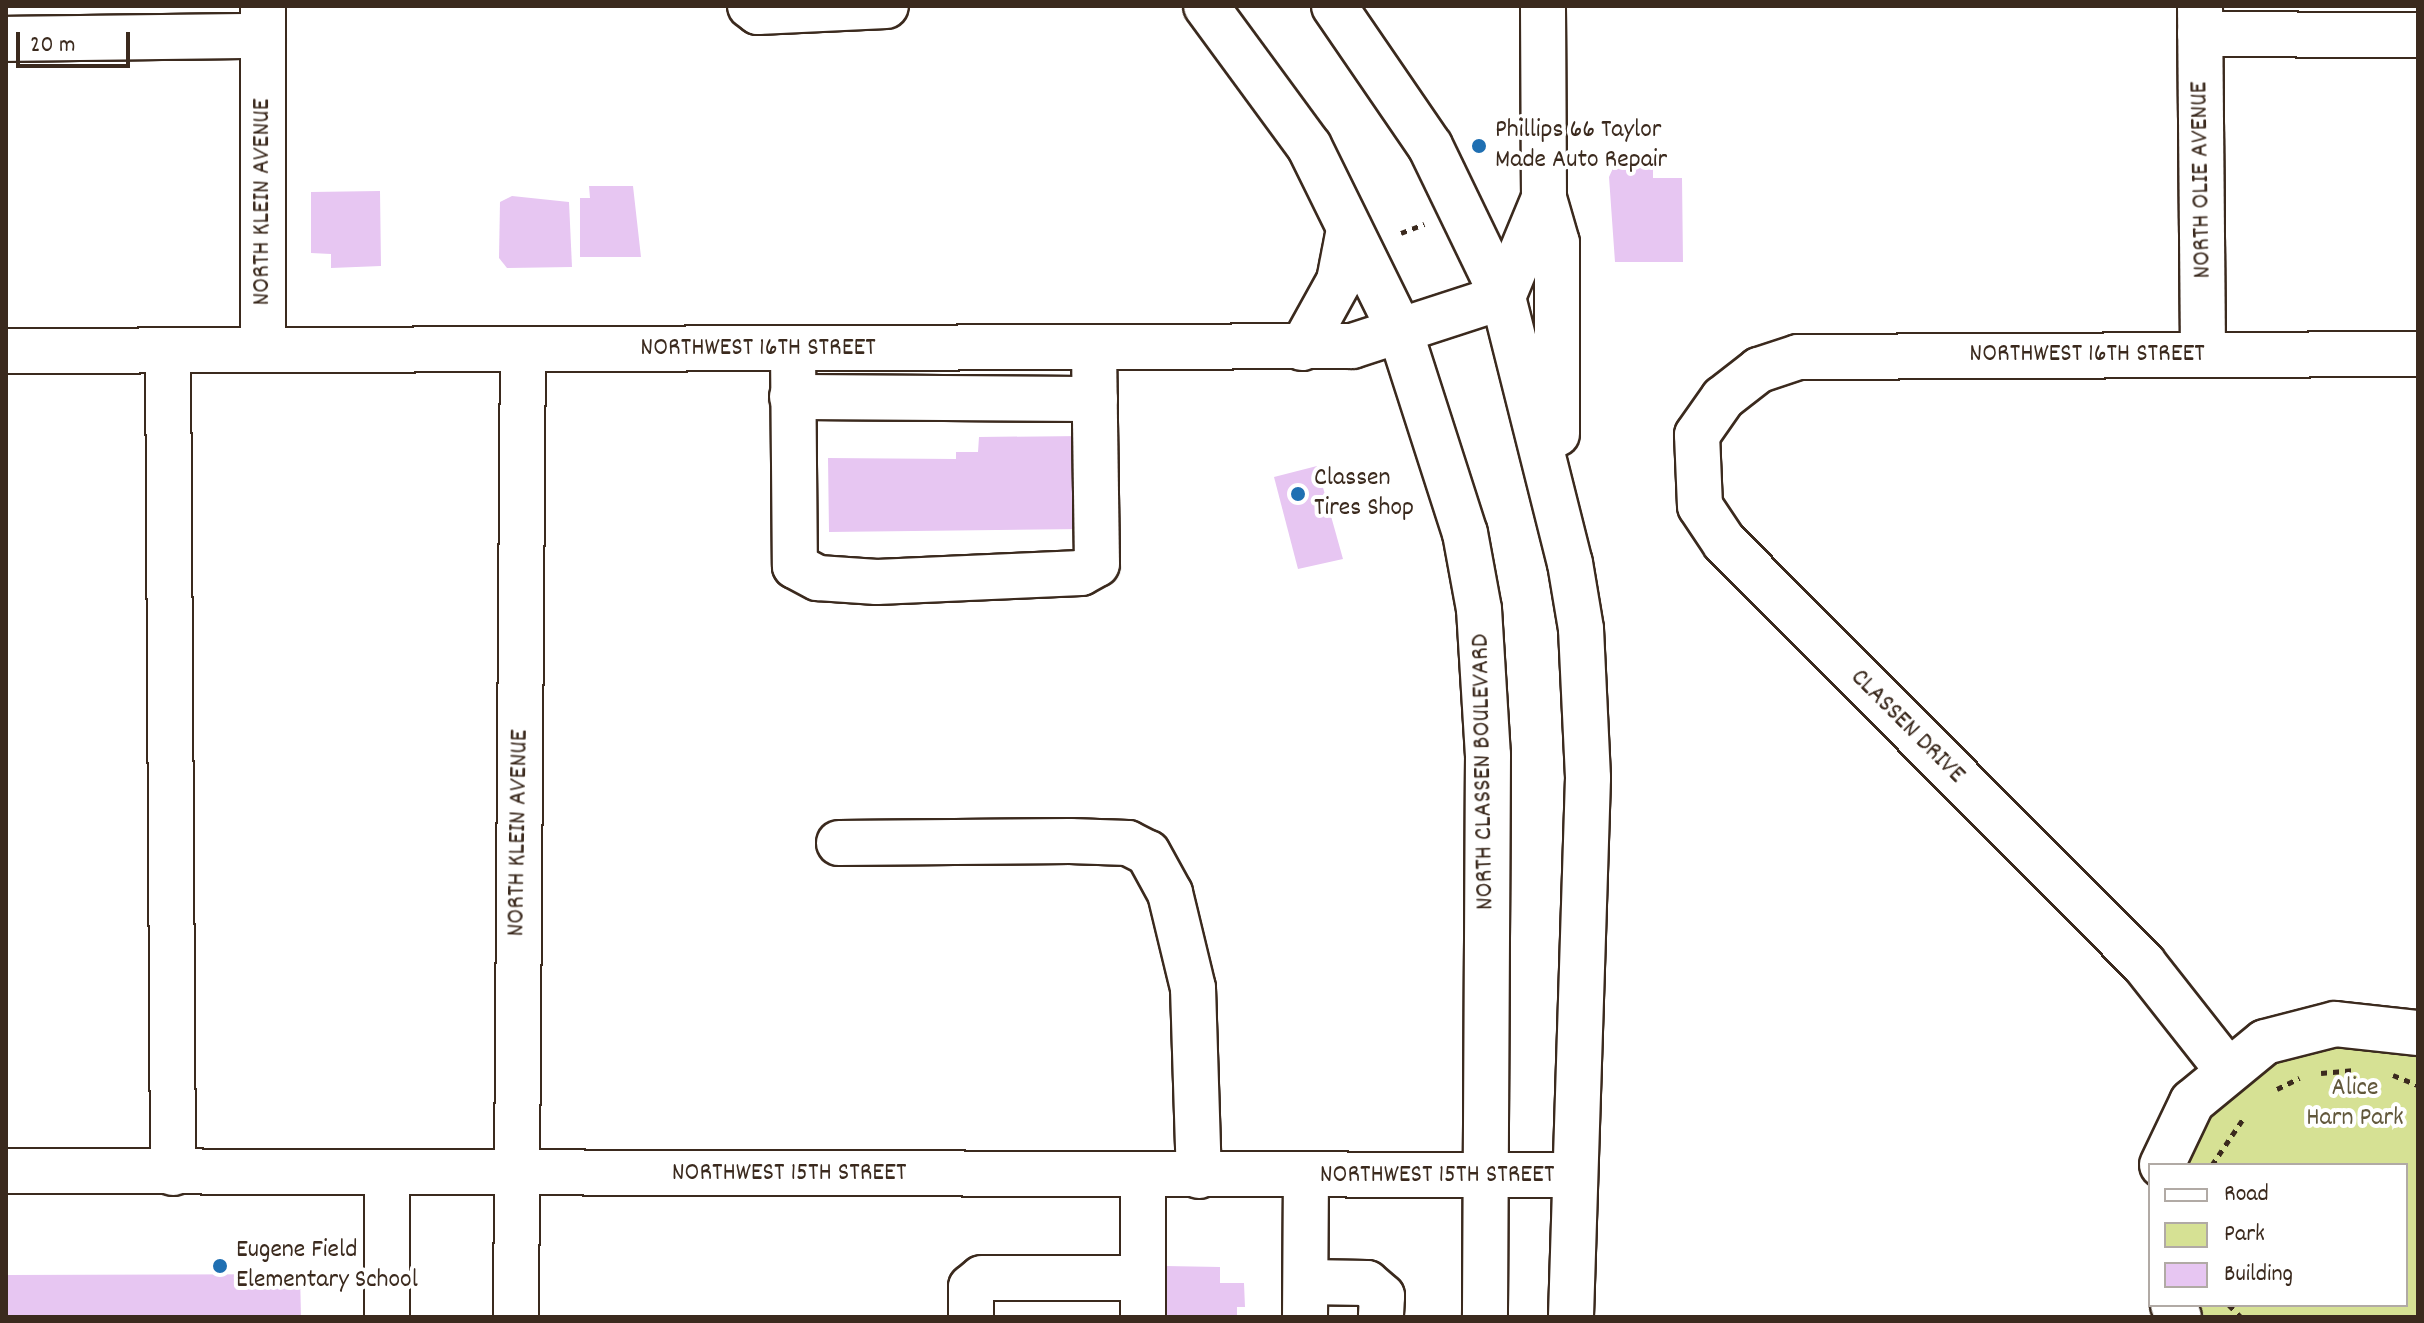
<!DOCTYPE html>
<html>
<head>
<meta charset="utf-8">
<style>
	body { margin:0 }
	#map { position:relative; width:2424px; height:1323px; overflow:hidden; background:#fff; font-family:Dekko,sans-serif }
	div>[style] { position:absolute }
	.green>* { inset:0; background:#d6e194 }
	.building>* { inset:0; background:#e7c6f2 }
	.path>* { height:5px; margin-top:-2.5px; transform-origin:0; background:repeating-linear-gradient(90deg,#3b2a1e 0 6px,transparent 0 12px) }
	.roads { filter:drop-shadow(2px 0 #3b2a1e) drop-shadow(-2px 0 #3b2a1e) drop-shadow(0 2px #3b2a1e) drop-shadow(0 -2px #3b2a1e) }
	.minor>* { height:44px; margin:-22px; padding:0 22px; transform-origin:22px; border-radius:22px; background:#fff }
	.major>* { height:44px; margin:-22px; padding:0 22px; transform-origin:22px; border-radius:22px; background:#fff }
	.dots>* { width:22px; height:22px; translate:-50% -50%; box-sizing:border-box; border:4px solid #fff; border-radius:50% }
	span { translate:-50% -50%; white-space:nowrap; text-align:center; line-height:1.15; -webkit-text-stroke:8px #fff; paint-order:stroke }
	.poi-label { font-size:26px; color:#3b2a1e }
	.left { translate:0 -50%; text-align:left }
	.street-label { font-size:26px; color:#3b2a1e }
	.park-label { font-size:26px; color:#62583c }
	.frame { position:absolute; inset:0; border:8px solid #3b2a1e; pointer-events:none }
	.legend { position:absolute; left:2148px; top:1163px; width:260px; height:144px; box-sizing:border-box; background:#fff; border:2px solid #b1aaa5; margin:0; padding:10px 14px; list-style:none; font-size:24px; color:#3b2a1e }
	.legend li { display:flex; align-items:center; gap:16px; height:40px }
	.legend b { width:40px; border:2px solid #b1aaa5 }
	.scale { position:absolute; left:16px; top:32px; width:114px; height:36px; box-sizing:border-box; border:4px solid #3b2a1e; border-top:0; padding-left:10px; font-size:24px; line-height:28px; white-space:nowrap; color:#3b2a1e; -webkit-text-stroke:6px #fff; paint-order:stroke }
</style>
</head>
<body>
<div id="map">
	<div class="green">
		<i style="clip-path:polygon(2332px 1043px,2418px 1057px,2418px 1317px,2205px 1317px,2198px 1305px,2406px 1305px,2406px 1165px,2183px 1165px,2211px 1110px,2279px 1057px)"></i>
	</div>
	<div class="building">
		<i style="clip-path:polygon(1653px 165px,1653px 178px,1682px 178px,1683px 262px,1615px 262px,1609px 177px,1614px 166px)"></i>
		<i style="clip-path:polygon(589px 186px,633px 186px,641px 257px,580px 257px,580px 198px,590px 198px)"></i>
		<i style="clip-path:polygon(380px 191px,381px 266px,331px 268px,331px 254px,311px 253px,311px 192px)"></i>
		<i style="clip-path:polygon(512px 196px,569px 202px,572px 267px,507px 268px,499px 258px,500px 202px)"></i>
		<i style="clip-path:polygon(1082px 436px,1083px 529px,829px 532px,828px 458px,956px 459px,956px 452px,978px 452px,979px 437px)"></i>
		<i style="clip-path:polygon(1317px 466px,1343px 559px,1298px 569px,1274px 477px)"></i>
		<i style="clip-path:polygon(1165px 1266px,1220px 1267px,1220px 1283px,1244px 1283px,1245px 1307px,1237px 1307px,1237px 1317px,1158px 1315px)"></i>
		<i style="clip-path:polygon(300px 1274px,301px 1317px,6px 1317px,6px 1275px)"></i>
	</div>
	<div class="path">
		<i style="left:1401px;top:233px;width:25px;rotate:-21deg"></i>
		<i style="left:2321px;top:1073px;width:34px;rotate:-5deg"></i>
		<i style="left:2393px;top:1075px;width:27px;rotate:22deg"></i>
		<i style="left:2277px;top:1089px;width:25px;rotate:-26deg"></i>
		<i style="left:2212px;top:1165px;width:59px;rotate:-56deg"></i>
		<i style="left:2229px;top:1305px;width:17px;rotate:45deg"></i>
	</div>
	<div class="roads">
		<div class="minor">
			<i style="left:750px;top:6px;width:10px;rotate:37deg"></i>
			<i style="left:758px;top:12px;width:128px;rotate:-2.7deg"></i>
			<i style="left:2200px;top:6px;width:348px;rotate:89.5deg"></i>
			<i style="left:2200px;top:34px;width:218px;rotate:0.3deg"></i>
			<i style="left:6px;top:39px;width:257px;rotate:-0.7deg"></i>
			<i style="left:793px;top:349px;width:217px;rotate:89.5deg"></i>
			<i style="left:795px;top:566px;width:26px;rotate:28deg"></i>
			<i style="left:818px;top:578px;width:59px;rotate:3.9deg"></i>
			<i style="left:877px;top:582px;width:204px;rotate:-2.5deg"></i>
			<i style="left:1081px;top:573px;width:18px;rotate:-29deg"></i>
			<i style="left:1097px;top:564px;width:216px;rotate:-90.8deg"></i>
			<i style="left:263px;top:350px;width:344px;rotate:-90deg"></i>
			<i style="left:6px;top:351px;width:1346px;rotate:-0.21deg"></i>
			<i style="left:1352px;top:346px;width:159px;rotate:-18deg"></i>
			<i style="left:1503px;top:297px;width:107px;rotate:-67.5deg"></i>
			<i style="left:1544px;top:198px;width:192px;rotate:-90.3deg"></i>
			<i style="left:168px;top:351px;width:822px;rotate:89.65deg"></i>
			<i style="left:792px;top:397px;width:303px;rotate:0.4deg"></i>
			<i style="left:839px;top:843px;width:231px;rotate:-0.5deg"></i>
			<i style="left:1070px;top:841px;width:58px;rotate:2deg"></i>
			<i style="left:1128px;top:843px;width:22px;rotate:27deg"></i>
			<i style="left:1148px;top:853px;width:46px;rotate:61.2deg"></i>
			<i style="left:1170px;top:893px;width:98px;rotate:76.4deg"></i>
			<i style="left:1193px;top:988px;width:188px;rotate:88.2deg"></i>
			<i style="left:2225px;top:1067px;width:131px;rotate:-128.2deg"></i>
			<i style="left:2144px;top:964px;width:595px;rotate:-134.86deg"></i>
			<i style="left:1724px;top:542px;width:43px;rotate:-123.7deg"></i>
			<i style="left:1700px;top:506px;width:71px;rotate:-92.4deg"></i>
			<i style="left:1697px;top:435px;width:45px;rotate:-54.9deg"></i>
			<i style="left:1723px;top:398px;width:46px;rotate:-37.9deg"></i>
			<i style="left:1759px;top:370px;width:41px;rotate:-18.4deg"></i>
			<i style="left:1798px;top:357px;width:620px;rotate:-0.28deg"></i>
			<i style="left:2162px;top:1165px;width:70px;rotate:-64.5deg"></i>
			<i style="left:2192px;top:1102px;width:94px;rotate:-39.4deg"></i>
			<i style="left:2265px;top:1042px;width:72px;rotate:-14.4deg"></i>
			<i style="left:2335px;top:1024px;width:83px;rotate:6.2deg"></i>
			<i style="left:6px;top:1171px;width:1566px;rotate:0.15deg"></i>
			<i style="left:387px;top:1174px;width:143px;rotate:90deg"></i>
			<i style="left:1143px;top:1176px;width:141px;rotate:90deg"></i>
			<i style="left:1306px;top:1282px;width:61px;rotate:0.9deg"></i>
			<i style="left:1367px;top:1283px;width:20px;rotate:41deg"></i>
			<i style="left:1382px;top:1296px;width:21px;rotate:93deg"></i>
			<i style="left:2173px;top:1305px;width:13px;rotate:63deg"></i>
			<i style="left:516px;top:1317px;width:967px;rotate:-89.59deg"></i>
			<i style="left:971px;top:1317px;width:30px;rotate:-90deg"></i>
			<i style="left:971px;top:1287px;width:14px;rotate:-39deg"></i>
			<i style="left:982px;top:1278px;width:161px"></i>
			<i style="left:1305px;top:1317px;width:141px;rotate:-89.6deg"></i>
		</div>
		<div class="major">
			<i style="left:1206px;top:6px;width:174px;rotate:53.7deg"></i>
			<i style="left:1309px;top:146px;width:206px;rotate:63.8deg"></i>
			<i style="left:1400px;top:331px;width:212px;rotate:72.2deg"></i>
			<i style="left:1465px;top:533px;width:77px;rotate:79.6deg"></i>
			<i style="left:1479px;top:609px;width:146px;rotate:86.5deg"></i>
			<i style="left:1488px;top:755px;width:562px;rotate:90.31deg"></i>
			<i style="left:1334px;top:6px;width:170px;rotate:55.6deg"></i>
			<i style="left:1430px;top:146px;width:168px;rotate:64.2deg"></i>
			<i style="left:1503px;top:297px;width:274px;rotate:75.9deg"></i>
			<i style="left:1570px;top:563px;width:67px;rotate:80.5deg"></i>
			<i style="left:1581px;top:629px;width:149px;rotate:87.3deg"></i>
			<i style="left:1588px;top:778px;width:539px;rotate:91.81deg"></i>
			<i style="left:1544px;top:198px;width:47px;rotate:73.9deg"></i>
			<i style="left:1557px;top:243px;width:191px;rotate:90deg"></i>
			<i style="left:1302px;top:348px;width:77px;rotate:-61.1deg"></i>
			<i style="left:1339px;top:281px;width:53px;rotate:-79.1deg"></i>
		</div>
	</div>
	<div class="dots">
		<i style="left:1479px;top:146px;background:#1f6fb2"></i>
		<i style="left:1298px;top:494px;background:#1f6fb2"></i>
		<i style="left:220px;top:1266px;background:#1f6fb2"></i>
	</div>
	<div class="poi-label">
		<span class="left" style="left:1495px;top:146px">Phillips 66 Taylor<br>Made Auto Repair</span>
		<span class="left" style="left:1314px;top:494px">Classen<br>Tires Shop</span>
		<span class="left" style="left:236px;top:1266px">Eugene Field<br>Elementary School</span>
	</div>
	<div class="street-label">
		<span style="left:2202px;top:180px;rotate:-91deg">NORTH OLIE AVENUE</span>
		<span style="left:263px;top:202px;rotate:-90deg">NORTH KLEIN AVENUE</span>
		<span style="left:758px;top:349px">NORTHWEST 16TH STREET</span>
		<span style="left:2087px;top:355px">NORTHWEST 16TH STREET</span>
		<span style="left:1907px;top:727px;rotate:45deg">CLASSEN DRIVE</span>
		<span style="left:1484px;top:772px;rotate:-91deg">NORTH CLASSEN BOULEVARD</span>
		<span style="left:519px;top:833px;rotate:-89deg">NORTH KLEIN AVENUE</span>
		<span style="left:789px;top:1174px">NORTHWEST 15TH STREET</span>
		<span style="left:1437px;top:1176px">NORTHWEST 15TH STREET</span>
	</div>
	<div class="park-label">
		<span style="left:2355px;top:1104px">Alice<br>Harn Park</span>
	</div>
	<div class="frame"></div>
	<ul class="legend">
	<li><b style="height:10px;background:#fff"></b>Road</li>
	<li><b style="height:22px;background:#d6e194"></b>Park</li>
	<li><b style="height:22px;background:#e7c6f2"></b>Building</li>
	</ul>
	<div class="scale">20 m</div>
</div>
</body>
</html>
